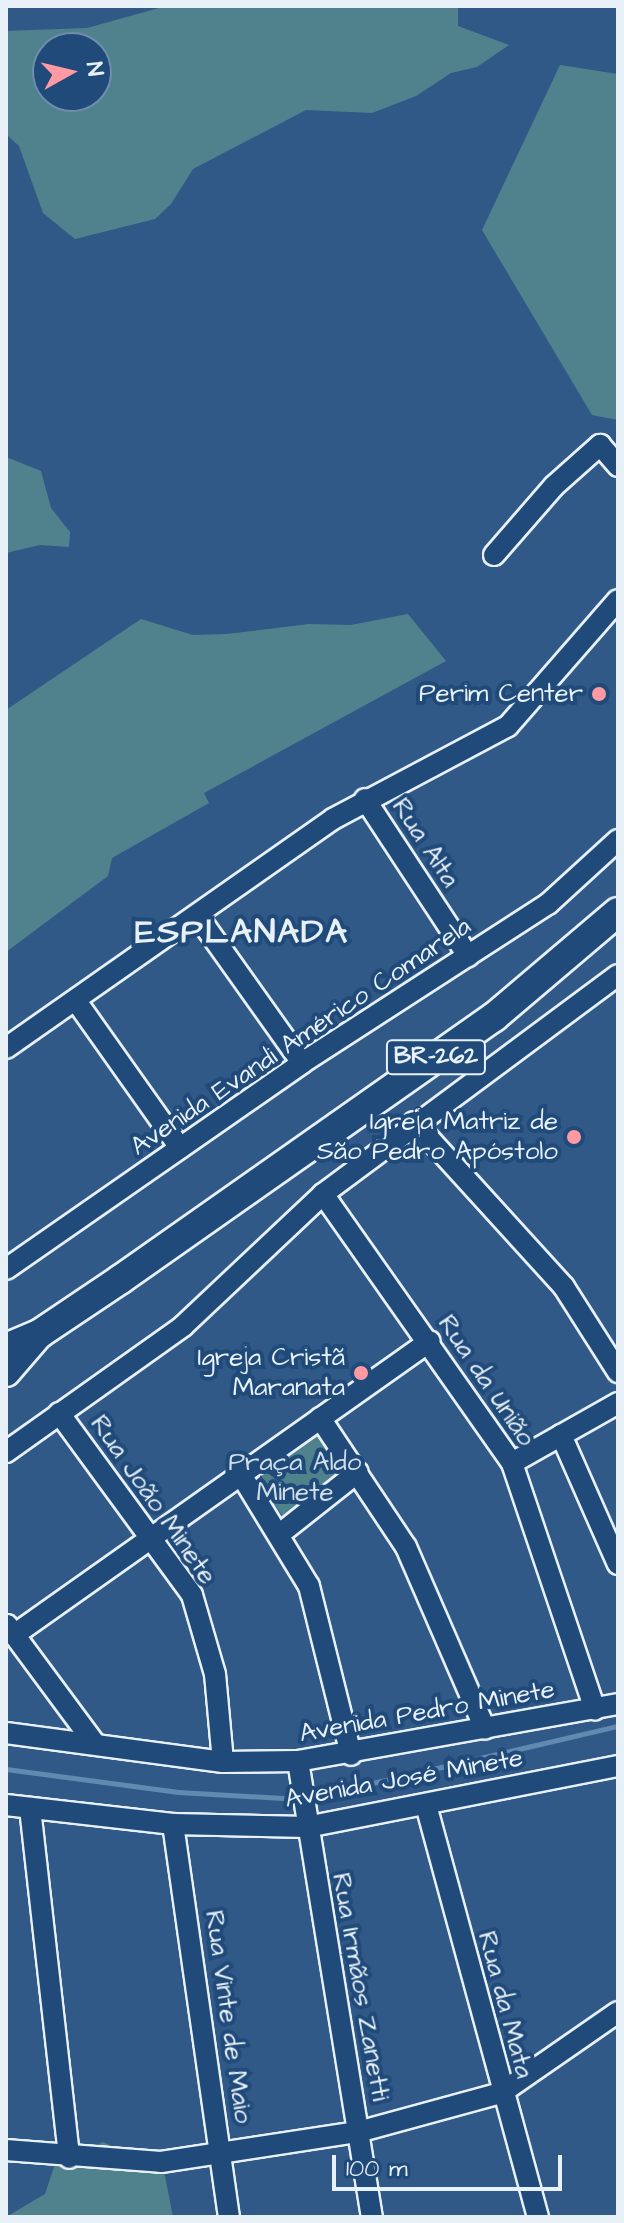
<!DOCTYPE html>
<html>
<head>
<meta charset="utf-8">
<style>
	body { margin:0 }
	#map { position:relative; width:624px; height:2223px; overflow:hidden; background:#315988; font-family:"Architects Daughter",sans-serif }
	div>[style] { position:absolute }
	.green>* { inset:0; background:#50828d }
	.stream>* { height:5px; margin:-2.5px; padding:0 2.5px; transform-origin:2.5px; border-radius:2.5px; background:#628ab0 }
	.roads { filter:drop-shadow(2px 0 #e8f1f8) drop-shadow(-2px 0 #e8f1f8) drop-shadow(0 2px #e8f1f8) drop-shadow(0 -2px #e8f1f8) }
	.minor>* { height:20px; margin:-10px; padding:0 10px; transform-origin:10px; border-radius:10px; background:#1f4a7a }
	.highway>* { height:28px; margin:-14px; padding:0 14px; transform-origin:14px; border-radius:14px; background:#1f4a7a }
	.dots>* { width:22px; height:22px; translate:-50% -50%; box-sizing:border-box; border:4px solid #1f4a7a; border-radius:50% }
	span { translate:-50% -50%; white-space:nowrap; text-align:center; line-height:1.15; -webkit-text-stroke:8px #1f4a7a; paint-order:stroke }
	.shield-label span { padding:2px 6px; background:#1f4a7a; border:2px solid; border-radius:6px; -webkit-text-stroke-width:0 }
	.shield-label { font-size:24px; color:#e8f1f8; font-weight:700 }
	.poi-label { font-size:26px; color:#e8f1f8 }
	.right { translate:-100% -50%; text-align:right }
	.street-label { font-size:26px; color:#e8f1f8 }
	.park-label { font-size:26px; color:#d1e0e8 }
	.district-label { font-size:34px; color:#e8f1f8; font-weight:700; letter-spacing:2px }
	.frame { position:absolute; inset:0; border:8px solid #e8f1f8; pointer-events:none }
	.north { position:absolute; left:32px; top:32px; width:80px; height:80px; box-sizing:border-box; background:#1f4a7a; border:2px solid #6f8dac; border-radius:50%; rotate:82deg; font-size:22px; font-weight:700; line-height:32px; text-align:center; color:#e8f1f8 }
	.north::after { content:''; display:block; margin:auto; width:28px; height:36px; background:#ff9aa2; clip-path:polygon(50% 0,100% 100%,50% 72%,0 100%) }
	.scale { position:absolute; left:332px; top:2155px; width:230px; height:36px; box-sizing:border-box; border:4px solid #e8f1f8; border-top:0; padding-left:10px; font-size:24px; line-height:28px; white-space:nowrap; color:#e8f1f8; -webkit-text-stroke:6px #1f4a7a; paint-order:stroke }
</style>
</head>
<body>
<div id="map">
	<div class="green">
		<i style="clip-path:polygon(evenodd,166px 6px,458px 6px,458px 26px,509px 45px,477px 67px,451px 73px,416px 96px,372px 113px,306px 110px,193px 169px,171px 204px,155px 219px,75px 239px,43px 213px,19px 146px,6px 134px,6px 31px,87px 28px,166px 6px,48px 48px,96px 48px,96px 96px,48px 96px,48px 48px)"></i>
		<i style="clip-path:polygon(560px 65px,618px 74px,618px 420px,592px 415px,482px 230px)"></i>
		<i style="clip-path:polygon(6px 457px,41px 471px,51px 508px,70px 532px,69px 547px,40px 545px,6px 553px)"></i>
		<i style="clip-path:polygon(408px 614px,446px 661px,204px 793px,209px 803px,112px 858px,108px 876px,6px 952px,6px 710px,141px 619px,193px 635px,227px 634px,309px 624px,351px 625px)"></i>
		<i style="clip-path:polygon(322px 1427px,351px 1469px,285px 1520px,253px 1472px)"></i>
		<i style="clip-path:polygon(103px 2142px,164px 2171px,173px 2217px,6px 2217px,45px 2194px,55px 2164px)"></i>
	</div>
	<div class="stream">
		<i style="left:6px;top:1769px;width:174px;rotate:7.6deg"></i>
		<i style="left:178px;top:1792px;width:121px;rotate:3.3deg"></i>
		<i style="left:308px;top:1798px;width:318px;rotate:-13.1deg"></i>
	</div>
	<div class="roads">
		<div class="minor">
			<i style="left:494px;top:555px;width:91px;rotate:-49deg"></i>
			<i style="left:554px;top:486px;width:62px;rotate:-41.7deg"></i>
			<i style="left:600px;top:445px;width:28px;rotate:49deg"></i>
			<i style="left:365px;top:799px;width:188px;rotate:56.7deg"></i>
			<i style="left:197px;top:915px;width:181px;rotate:54.6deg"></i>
			<i style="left:76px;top:1001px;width:180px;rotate:54.7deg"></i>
			<i style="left:6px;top:1048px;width:399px;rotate:-35deg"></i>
			<i style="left:333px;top:819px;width:198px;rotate:-28deg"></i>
			<i style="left:508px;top:726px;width:167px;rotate:-48.9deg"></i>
			<i style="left:414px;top:1122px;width:223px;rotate:47.7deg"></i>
			<i style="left:564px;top:1287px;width:101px;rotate:57.6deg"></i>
			<i style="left:323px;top:1194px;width:329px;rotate:54.9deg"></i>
			<i style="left:512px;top:1463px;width:260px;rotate:71.4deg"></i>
			<i style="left:6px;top:1269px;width:361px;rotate:-34.8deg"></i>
			<i style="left:302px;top:1063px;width:293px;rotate:-32.9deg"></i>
			<i style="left:548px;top:904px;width:95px;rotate:-42.4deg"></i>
			<i style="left:59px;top:1413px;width:225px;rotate:53.8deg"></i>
			<i style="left:192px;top:1595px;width:82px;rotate:73.8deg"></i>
			<i style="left:215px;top:1674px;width:88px;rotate:84.8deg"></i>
			<i style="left:320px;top:1418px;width:155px;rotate:56.3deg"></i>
			<i style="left:406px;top:1547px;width:198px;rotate:66.5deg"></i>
			<i style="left:561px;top:1435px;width:141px;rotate:66.2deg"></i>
			<i style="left:6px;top:1452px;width:217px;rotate:-35.4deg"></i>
			<i style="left:183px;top:1326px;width:192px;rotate:-43.3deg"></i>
			<i style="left:323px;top:1194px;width:367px;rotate:-36.6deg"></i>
			<i style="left:512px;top:1463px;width:122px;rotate:-29.5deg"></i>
			<i style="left:240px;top:1473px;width:132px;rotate:58.6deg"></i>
			<i style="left:309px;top:1586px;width:174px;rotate:76deg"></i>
			<i style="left:281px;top:1533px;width:98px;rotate:-38.4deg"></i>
			<i style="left:7px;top:1625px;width:148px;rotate:53.5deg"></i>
			<i style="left:14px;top:1635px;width:509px;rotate:-35.25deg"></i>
			<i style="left:6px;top:1733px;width:219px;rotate:7.6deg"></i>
			<i style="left:223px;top:1762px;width:75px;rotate:-0.8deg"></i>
			<i style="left:298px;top:1761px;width:325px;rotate:-10.1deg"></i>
			<i style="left:298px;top:1761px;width:462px;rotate:80.8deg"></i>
			<i style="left:6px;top:1805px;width:168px;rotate:6.5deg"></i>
			<i style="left:173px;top:1824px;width:134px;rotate:1.3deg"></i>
			<i style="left:307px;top:1827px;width:317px;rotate:-11.1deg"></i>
			<i style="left:426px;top:1805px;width:427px;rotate:74.8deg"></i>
			<i style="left:30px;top:1808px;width:352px;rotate:83.6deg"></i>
			<i style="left:173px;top:1824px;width:397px;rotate:81.9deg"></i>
			<i style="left:6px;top:2150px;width:155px;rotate:4.4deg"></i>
			<i style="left:161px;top:2162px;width:199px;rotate:-8.7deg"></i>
			<i style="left:358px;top:2132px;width:148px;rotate:-15.3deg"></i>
			<i style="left:501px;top:2093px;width:142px;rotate:-34.7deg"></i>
		</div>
		<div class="highway">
			<i style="left:6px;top:1348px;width:36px;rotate:-23deg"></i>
			<i style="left:39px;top:1334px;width:99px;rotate:-33.9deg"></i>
			<i style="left:121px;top:1279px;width:456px;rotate:-35.1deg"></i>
			<i style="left:494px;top:1017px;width:162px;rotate:-40.3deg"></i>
			<i style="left:6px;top:1372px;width:46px;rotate:-49.4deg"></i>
		</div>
	</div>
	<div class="dots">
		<i style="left:599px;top:694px;background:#ff9aa2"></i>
		<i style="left:574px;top:1137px;background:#ff9aa2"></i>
		<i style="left:361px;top:1373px;background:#ff9aa2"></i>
	</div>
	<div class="shield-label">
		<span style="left:436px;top:1057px">BR-262</span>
	</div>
	<div class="poi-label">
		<span class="right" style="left:583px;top:694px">Perim Center</span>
		<span class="right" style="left:558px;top:1137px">Igreja Matriz de<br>São Pedro Apóstolo</span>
		<span class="right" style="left:345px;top:1373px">Igreja Cristã<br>Maranata</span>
	</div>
	<div class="street-label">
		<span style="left:425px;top:843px;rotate:57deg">Rua Alta</span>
		<span style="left:301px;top:1037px;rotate:-34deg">Avenida Evandi Américo Comarela</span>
		<span style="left:486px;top:1381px;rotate:56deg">Rua da União</span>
		<span style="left:153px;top:1500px;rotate:55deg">Rua João Minete</span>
		<span style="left:427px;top:1712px;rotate:-10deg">Avenida Pedro Minete</span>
		<span style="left:404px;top:1779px;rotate:-10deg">Avenida José Minete</span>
		<span style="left:360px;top:1987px;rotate:80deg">Rua Irmãos Zanetti</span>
		<span style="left:505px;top:2005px;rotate:75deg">Rua da Mata</span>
		<span style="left:228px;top:2017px;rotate:82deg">Rua Vinte de Maio</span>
	</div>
	<div class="park-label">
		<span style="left:295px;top:1478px">Praça Aldo<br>Minete</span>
	</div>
	<div class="district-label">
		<span style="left:242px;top:933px">ESPLANADA</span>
	</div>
	<div class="frame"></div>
	<div class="north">N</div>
	<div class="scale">100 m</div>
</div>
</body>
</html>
